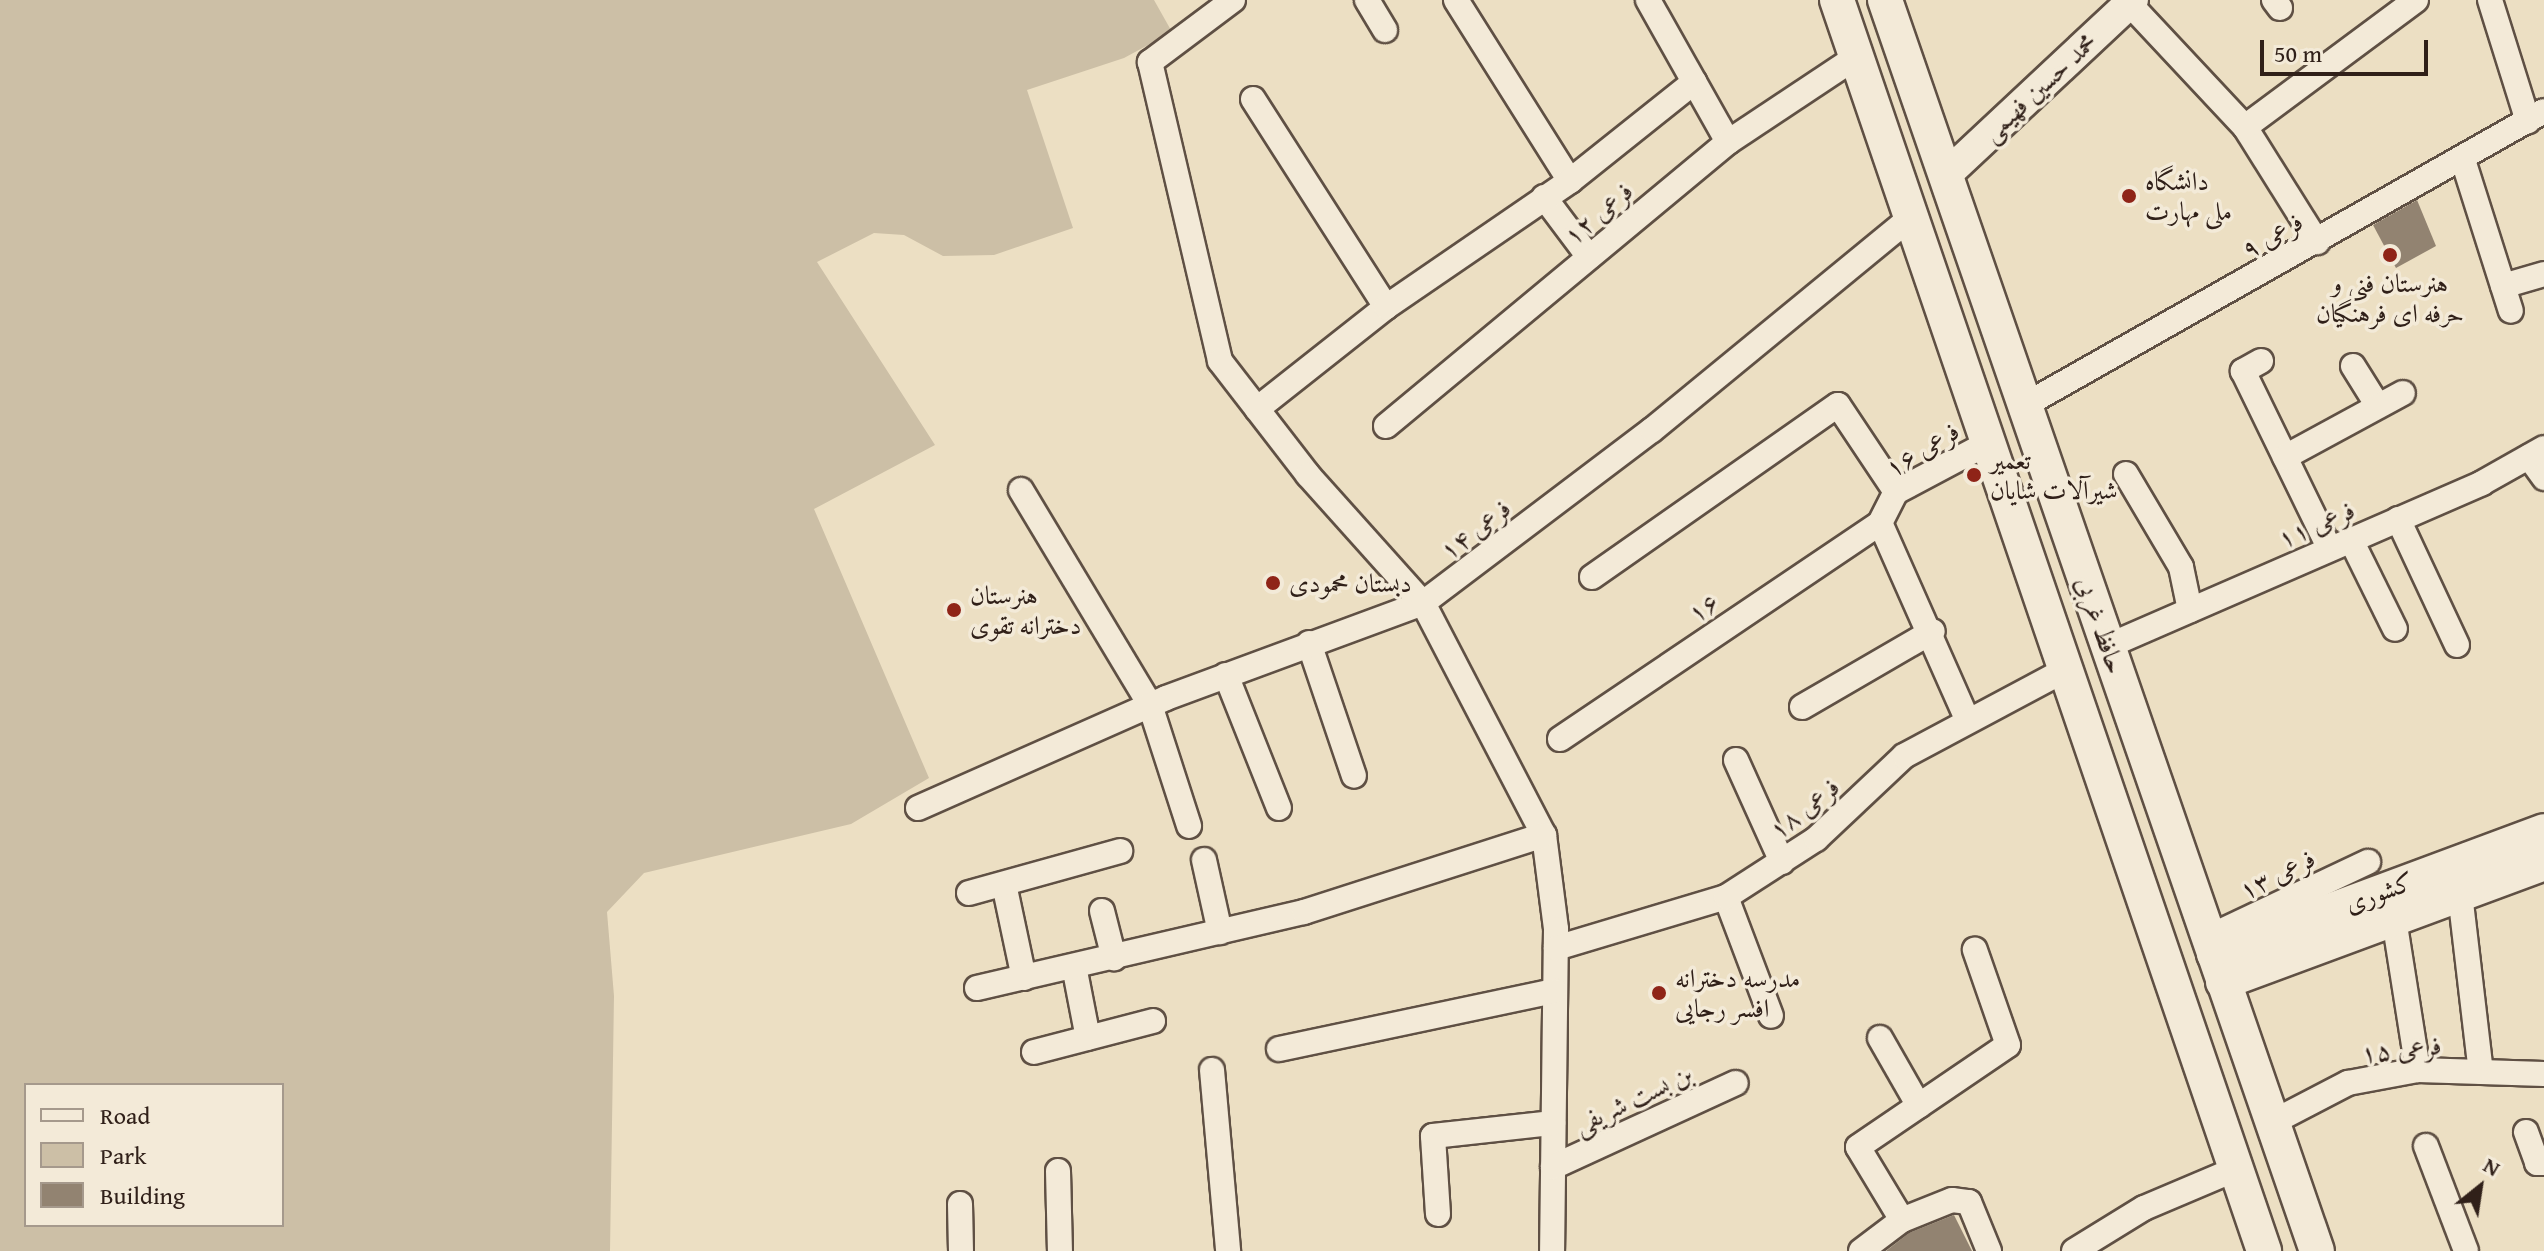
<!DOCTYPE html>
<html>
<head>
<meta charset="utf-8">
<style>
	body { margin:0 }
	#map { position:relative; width:2544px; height:1251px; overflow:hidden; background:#ecdfc3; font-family:"Gentium Book Plus",Amiri,serif }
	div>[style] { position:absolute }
	.green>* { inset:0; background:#ccbfa6 }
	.building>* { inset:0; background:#928371 }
	.roads { filter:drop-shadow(2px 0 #5f5044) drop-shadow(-2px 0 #5f5044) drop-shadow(0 2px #5f5044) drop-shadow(0 -2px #5f5044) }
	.minor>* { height:24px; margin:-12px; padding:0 12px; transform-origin:12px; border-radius:12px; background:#f3ead8 }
	.tertiary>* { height:30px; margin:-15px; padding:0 15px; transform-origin:15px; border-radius:15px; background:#f3ead8 }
	.secondary>* { height:34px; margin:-17px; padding:0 17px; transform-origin:17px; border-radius:17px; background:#f3ead8 }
	.dots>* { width:22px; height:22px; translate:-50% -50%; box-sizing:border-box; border:4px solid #f3ead8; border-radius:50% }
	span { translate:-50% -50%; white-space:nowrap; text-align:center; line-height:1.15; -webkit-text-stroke:7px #f3ead8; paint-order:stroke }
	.street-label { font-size:26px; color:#302019 }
	.poi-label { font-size:26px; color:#302019 }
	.left { translate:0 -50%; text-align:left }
	.legend { position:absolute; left:24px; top:1083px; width:260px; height:144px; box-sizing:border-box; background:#f3ead8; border:2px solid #a5998c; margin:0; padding:10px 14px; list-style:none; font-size:24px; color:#302019 }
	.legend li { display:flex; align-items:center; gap:16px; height:40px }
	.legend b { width:40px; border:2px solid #a5998c }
	.north { position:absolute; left:2440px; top:1147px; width:80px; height:80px; -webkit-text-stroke:6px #f3ead8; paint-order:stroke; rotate:30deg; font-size:22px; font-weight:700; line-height:32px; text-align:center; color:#302019 }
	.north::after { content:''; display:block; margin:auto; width:28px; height:36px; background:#302019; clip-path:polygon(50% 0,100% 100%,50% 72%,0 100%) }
	.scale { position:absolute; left:2260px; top:40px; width:168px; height:36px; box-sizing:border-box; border:4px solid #302019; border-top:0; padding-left:10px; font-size:24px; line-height:28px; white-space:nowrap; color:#302019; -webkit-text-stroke:6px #f3ead8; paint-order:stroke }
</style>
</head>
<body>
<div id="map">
	<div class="green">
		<i style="clip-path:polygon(evenodd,0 0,1154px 0,1172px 32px,1124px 58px,1027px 90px,1073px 228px,994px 255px,943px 256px,904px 235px,874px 233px,817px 262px,935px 445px,814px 509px,929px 778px,851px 824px,644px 873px,607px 912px,614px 996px,610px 1251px,0 1251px,0 0,26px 1085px,282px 1085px,282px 1225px,26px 1225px,26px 1085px)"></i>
	</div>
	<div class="building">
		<i style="clip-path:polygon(2417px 200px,2436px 246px,2396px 268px,2373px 225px)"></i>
		<i style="clip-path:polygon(1954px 1215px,1972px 1251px,1886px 1251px,1909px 1233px)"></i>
	</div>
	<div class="roads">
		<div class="minor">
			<i style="left:1233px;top:0;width:104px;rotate:143.2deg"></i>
			<i style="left:1150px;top:62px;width:307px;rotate:76.8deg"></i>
			<i style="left:1220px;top:361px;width:144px;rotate:52.3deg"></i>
			<i style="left:1308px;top:475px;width:172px;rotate:48.1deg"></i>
			<i style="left:1423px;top:603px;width:262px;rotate:62.5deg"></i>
			<i style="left:1544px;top:835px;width:95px;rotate:82.7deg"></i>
			<i style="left:1556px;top:929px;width:322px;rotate:90.7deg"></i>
			<i style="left:1367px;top:0;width:35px;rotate:59deg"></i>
			<i style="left:1456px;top:0;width:214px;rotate:57.8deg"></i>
			<i style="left:1648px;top:0;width:163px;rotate:60.6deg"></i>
			<i style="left:2126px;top:0;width:174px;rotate:46.9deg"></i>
			<i style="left:2245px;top:127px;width:136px;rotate:57.9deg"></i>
			<i style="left:2274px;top:0;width:10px;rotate:53deg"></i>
			<i style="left:2490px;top:0;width:127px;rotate:72.6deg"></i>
			<i style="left:1253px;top:99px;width:247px;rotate:57.4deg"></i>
			<i style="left:2245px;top:127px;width:213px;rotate:-36.6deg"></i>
			<i style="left:2463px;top:160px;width:158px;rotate:72.4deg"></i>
			<i style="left:1544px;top:197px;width:75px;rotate:53.1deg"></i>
			<i style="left:2503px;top:286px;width:43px;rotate:-16.3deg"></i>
			<i style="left:2261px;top:361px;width:21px;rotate:151deg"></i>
			<i style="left:2243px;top:371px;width:198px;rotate:64deg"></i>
			<i style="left:2353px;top:366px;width:47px;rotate:58deg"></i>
			<i style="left:2025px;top:405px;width:596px;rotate:-29.53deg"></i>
			<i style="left:1257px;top:409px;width:164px;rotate:-38.3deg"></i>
			<i style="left:1386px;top:307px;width:223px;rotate:-34.4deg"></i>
			<i style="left:1570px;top:181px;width:159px;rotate:-38.6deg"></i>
			<i style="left:1386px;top:426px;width:445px;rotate:-39.7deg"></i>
			<i style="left:1728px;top:142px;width:154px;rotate:-33.6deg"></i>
			<i style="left:2285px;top:457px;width:134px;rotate:-28.5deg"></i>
			<i style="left:2529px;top:457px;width:26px;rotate:54deg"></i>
			<i style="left:2126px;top:474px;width:108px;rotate:59.4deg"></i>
			<i style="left:2181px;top:567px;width:44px;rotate:78.2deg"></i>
			<i style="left:1021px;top:490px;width:251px;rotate:59deg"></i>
			<i style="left:1150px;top:705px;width:127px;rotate:72.1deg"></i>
			<i style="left:2398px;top:519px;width:139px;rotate:64.9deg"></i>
			<i style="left:2351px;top:540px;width:99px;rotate:63.7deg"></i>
			<i style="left:1592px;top:577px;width:300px;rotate:-35deg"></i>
			<i style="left:1838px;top:405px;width:105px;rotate:56.3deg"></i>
			<i style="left:1309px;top:643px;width:140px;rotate:71.3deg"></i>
			<i style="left:2108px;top:646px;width:408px;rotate:-23.5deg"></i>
			<i style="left:2482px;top:483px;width:71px;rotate:-29.4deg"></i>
			<i style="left:1226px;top:675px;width:143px;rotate:68.3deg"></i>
			<i style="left:1802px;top:707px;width:151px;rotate:-30.1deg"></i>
			<i style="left:1967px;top:719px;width:214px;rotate:-113.9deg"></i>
			<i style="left:1880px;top:523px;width:35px;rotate:-63deg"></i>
			<i style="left:1896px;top:492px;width:104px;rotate:-28deg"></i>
			<i style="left:1560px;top:739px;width:386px;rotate:-34deg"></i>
			<i style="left:1736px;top:760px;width:112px;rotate:65.7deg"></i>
			<i style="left:918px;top:808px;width:271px;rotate:-23.9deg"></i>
			<i style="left:1166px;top:698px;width:274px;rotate:-20.3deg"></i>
			<i style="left:1423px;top:603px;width:287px;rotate:-37.1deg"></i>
			<i style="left:1652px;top:430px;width:335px;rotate:-39.4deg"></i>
			<i style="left:1204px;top:860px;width:74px;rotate:77.5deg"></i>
			<i style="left:1004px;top:884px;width:96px;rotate:78deg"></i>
			<i style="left:969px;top:893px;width:157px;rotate:-15.5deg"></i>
			<i style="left:2460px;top:894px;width:179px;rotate:83.3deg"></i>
			<i style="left:1726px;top:897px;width:127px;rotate:69.3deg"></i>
			<i style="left:1102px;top:911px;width:49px;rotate:75.7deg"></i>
			<i style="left:2394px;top:919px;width:153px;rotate:81deg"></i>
			<i style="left:2209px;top:937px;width:176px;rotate:-25.3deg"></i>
			<i style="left:1556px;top:948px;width:177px;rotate:-16.7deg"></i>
			<i style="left:1726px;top:897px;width:107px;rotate:-32.8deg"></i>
			<i style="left:1816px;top:839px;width:121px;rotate:-43.3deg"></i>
			<i style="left:1904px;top:756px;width:183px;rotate:-28.1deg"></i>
			<i style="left:1074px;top:966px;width:73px;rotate:79deg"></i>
			<i style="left:977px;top:988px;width:336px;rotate:-13.1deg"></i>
			<i style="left:1304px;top:912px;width:252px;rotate:-17.8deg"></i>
			<i style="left:1880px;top:1038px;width:78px;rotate:60.2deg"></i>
			<i style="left:1279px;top:1049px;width:281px;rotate:-11.9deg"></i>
			<i style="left:1034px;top:1052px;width:123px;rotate:-14.6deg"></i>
			<i style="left:1212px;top:1070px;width:182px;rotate:84.9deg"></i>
			<i style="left:2273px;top:1122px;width:85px;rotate:-27.5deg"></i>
			<i style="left:2348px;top:1083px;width:71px;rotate:-10.5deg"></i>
			<i style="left:2418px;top:1070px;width:126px;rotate:1.8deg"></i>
			<i style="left:2526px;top:1132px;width:33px;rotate:70deg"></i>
			<i style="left:2537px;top:1163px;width:7px"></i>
			<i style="left:2426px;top:1146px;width:112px;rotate:69.1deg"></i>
			<i style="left:1553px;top:1167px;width:201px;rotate:-24.7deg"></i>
			<i style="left:1058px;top:1171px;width:80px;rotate:88.6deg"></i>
			<i style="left:960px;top:1204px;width:47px;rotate:88.8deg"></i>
			<i style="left:1438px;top:1214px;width:78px;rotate:-93.7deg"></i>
			<i style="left:1433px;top:1136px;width:121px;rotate:-6.2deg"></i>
			<i style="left:1902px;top:1220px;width:54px;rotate:-21.8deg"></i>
			<i style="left:1952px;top:1200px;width:17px;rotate:7deg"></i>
			<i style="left:1969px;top:1202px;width:53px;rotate:67.8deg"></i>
			<i style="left:1861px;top:1251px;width:51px;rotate:-37.1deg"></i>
			<i style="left:1902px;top:1220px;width:85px;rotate:-121.1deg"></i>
			<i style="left:1858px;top:1147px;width:181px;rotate:-34.2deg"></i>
			<i style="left:2008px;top:1045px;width:101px;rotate:-109.2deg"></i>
			<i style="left:2074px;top:1251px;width:82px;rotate:-31.6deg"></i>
			<i style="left:2144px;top:1208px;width:100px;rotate:-23deg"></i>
		</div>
		<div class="tertiary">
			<i style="left:1946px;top:175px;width:256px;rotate:-43.1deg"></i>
		</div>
		<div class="secondary">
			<i style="left:1837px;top:0;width:1322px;rotate:71.15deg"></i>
			<i style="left:1885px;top:0;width:1323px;rotate:70.95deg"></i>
			<i style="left:2214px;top:954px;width:352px;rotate:-20.4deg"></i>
			<i style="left:2223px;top:982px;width:342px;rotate:-20.3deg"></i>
		</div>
	</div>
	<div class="dots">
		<i style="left:2129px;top:196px;background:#8f2418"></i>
		<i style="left:2390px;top:255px;background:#8f2418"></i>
		<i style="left:1974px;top:475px;background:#8f2418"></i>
		<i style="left:1273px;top:583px;background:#8f2418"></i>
		<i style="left:954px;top:610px;background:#8f2418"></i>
		<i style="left:1659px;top:993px;background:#8f2418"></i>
	</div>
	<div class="street-label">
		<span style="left:2039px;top:87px;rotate:-43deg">محمد حسین فهیمی</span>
		<span style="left:1598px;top:213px;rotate:-40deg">فرعی ۱۲</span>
		<span style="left:2272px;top:235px;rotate:-29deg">فرعی ۹</span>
		<span style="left:1922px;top:449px;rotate:-31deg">فرعی ۱۶</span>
		<span style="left:2316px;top:524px;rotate:-23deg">فرعی ۱۱</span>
		<span style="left:1475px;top:529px;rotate:-37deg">فرعی ۱۴</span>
		<span style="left:1703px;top:607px;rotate:-34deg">۱۶</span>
		<span style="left:2101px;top:625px;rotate:71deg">حافظ غربی</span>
		<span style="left:1804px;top:808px;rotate:-38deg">فرعی ۱۸</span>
		<span style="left:2277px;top:874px;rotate:-26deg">فرعی ۱۳</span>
		<span style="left:2379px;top:892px;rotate:-20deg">کشوری</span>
		<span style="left:2401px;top:1049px;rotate:-6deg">فرعی ۱۵</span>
		<span style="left:1633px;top:1099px;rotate:-25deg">بن بست شریفی</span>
	</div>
	<div class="poi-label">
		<span class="left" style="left:2145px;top:196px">دانشگاه<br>ملی مهارت</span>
		<span style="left:2390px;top:298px">هنرستان فنی و<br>حرفه ای فرهنگیان</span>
		<span class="left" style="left:1990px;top:475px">تعمیر<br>شیرآلات شایان</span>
		<span class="left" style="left:1289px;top:583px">دبستان محمودی</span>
		<span class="left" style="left:970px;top:610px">هنرستان<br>دخترانه تقوی</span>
		<span class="left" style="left:1675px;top:993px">مدرسه دخترانه<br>افسر رجایی</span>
	</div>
	<ul class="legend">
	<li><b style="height:10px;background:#f3ead8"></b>Road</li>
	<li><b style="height:22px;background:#ccbfa6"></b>Park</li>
	<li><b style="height:22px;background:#928371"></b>Building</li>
	</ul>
	<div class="north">N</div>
	<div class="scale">50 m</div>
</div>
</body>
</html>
